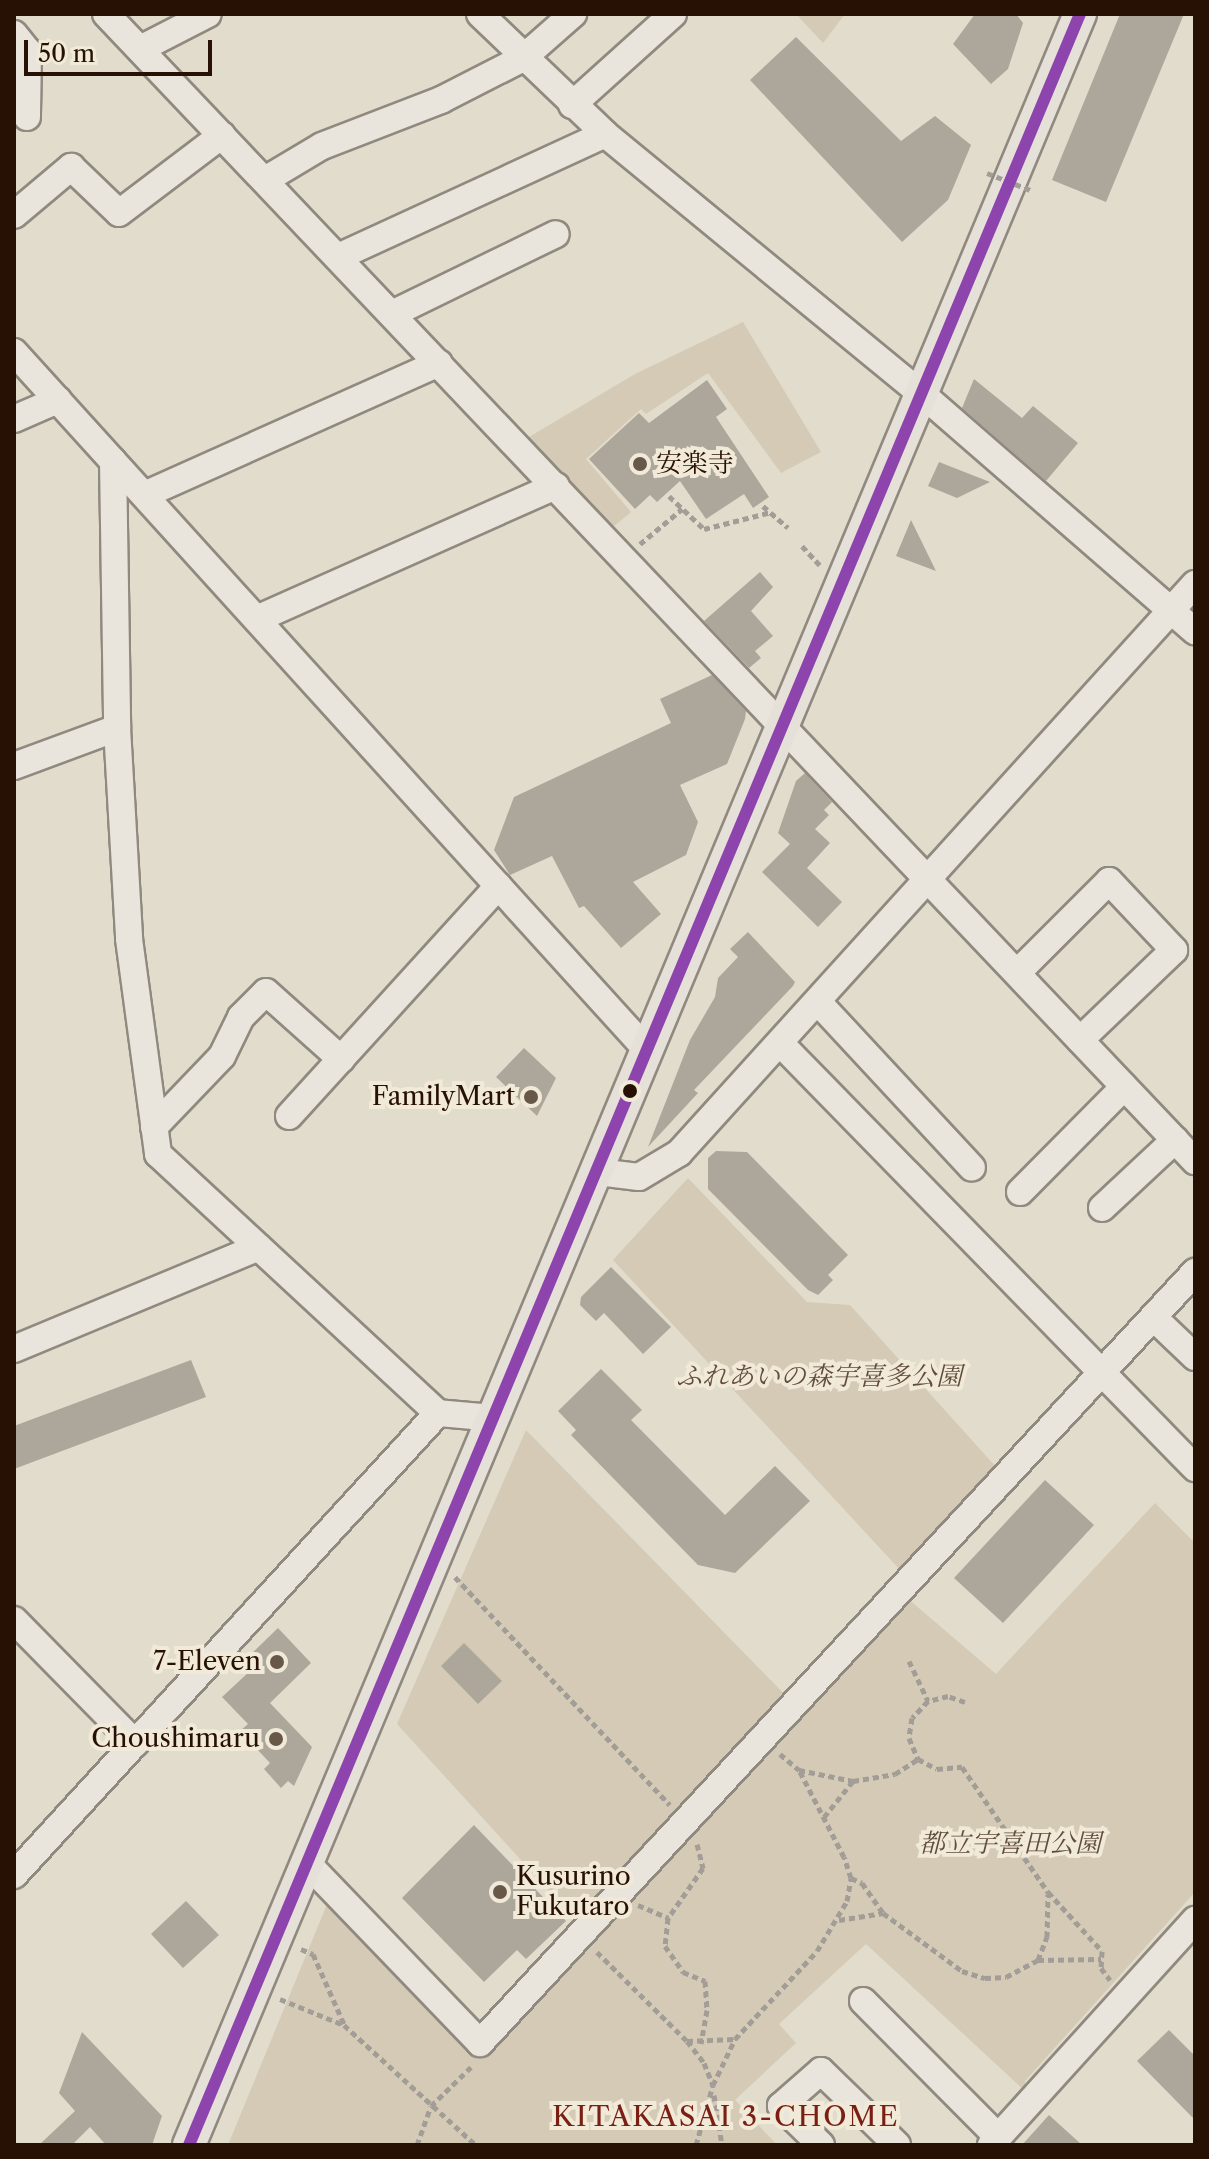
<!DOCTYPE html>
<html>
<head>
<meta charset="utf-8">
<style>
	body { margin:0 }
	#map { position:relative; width:1209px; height:2159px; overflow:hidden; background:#e2dccc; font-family:"Libre Caslon Text","Noto Serif JP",serif }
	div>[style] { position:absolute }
	.green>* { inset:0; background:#d5cab5 }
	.building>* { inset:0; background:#ada79b }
	.path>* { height:5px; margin-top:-2.5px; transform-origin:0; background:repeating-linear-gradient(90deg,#a29d96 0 6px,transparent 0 10px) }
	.roads { filter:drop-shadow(2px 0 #90897f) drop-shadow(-2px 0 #90897f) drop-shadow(0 2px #90897f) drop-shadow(0 -2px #90897f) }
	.minor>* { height:26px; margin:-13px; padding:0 13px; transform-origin:13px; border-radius:13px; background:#e9e5dd }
	.major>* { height:32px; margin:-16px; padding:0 16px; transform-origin:16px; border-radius:16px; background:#e5e1d8 }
	.path-bridge>* { height:5px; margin-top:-2.5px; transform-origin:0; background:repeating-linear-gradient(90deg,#a29d96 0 6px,transparent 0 10px) }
	.bus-1>* { height:12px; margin:-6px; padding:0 6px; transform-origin:6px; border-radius:6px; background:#8e44ad }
	.dots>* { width:22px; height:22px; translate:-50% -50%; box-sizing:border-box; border:4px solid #f2ead8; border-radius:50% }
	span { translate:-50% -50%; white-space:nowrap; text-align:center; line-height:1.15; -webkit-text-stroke:8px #f2ead8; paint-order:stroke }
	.poi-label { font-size:26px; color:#271104 }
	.left { translate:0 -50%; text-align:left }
	.right { translate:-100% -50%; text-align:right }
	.park-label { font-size:26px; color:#604d3c; font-style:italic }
	.neighbourhood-label { font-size:28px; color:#7a1f14; letter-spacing:2px }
	.frame { position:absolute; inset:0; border:16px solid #271104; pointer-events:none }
	.scale { position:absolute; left:24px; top:40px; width:188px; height:36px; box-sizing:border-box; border:4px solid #271104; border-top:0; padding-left:10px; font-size:24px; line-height:28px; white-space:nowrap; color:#271104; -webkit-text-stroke:6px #f2ead8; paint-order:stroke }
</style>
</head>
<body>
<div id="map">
	<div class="green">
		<i style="clip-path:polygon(796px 14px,845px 14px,823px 43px)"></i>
		<i style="clip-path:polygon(743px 322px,821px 452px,781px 473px,708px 373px,646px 414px,641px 409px,586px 459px,631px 512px,613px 527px,529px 437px,635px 374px)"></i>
		<i style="clip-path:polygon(688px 1178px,807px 1302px,850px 1305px,997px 1468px,902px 1572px,613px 1260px)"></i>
		<i style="clip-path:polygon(526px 1430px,801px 1711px,907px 1598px,996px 1674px,1155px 1503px,1195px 1543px,1195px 1892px,1025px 2081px,1025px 2091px,866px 1944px,779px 2024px,796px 2043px,735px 2100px,777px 2145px,228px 2145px,330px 1897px,482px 2052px,591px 1937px,397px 1724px)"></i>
	</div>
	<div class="building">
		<i style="clip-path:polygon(975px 14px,1016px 14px,1023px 23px,1008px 69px,991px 84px,953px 44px)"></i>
		<i style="clip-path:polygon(1120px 14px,1184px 14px,1106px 202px,1052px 180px)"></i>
		<i style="clip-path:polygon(796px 37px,901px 141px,935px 116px,971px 145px,948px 200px,902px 242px,750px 80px)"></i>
		<i style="clip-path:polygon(974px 379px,1022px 418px,1033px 406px,1078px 443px,1046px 481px,962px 408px)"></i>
		<i style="clip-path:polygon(707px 380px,727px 409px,716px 417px,769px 497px,753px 508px,744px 494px,706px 519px,680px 481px,657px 502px,650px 495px,635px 509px,589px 459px,639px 413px,649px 423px)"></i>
		<i style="clip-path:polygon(939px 462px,990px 482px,957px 498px,928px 486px)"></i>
		<i style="clip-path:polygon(911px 520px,936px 571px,896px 556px)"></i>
		<i style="clip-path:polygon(760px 572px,773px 587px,751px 611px,773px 636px,755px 651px,761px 658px,749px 668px,704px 621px)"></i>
		<i style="clip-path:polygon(712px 675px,746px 711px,745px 719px,727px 764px,680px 785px,698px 822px,686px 855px,633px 882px,661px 914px,621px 948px,584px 906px,579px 908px,552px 856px,510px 875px,494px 850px,514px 797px,671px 723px,660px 699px)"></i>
		<i style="clip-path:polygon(805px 773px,832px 802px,824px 810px,829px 815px,815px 829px,830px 843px,807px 868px,842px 902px,818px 927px,762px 872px,790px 844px,778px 833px,796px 781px)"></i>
		<i style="clip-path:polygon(748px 932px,795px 982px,793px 986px,694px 1090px,698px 1093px,648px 1147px,690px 1040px,715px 997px,718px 978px,738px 957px,730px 949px)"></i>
		<i style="clip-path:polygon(524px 1048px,556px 1078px,537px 1116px,496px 1077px)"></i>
		<i style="clip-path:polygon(716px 1151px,747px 1152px,848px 1255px,828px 1275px,833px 1280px,818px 1295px,808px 1290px,708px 1189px,708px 1158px)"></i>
		<i style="clip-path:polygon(611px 1267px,671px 1327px,643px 1354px,604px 1313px,596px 1321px,580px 1305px,581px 1297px)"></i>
		<i style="clip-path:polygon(191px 1360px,206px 1397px,14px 1469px,14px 1426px)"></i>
		<i style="clip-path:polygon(601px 1369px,642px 1410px,631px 1420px,725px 1515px,775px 1466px,810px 1501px,735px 1573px,698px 1565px,571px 1435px,576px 1430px,558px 1411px)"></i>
		<i style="clip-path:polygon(1045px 1480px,1094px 1525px,1003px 1623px,954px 1578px)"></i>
		<i style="clip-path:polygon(278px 1628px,311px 1663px,270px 1703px,312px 1747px,294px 1786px,288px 1781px,281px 1788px,264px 1769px,270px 1763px,240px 1731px,248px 1724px,222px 1697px,251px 1670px,243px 1662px)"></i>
		<i style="clip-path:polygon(464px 1643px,502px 1681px,478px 1704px,441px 1666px)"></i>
		<i style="clip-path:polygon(474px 1825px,566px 1921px,526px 1959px,517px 1950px,484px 1982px,402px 1898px)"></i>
		<i style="clip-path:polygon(186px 1901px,219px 1935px,183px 1968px,151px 1934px)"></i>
		<i style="clip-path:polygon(1169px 2030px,1195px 2056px,1195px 2120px,1137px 2061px)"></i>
		<i style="clip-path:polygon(82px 2032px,162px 2116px,152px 2145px,106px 2145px,90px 2127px,72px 2145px,39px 2145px,75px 2111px,59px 2093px)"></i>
		<i style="clip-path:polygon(1049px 2115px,1082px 2145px,1022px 2145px)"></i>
	</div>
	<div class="path">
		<i style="left:669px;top:496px;width:48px;rotate:43.3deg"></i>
		<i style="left:704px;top:529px;width:69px;rotate:-14.2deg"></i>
		<i style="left:763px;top:506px;width:33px;rotate:41deg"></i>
		<i style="left:640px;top:544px;width:55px;rotate:-39.8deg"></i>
		<i style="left:802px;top:546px;width:26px;rotate:47deg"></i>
		<i style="left:455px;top:1577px;width:313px;rotate:46.7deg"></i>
		<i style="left:909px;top:1661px;width:44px;rotate:64.6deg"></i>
		<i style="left:965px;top:1702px;width:18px;rotate:-161deg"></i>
		<i style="left:948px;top:1696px;width:21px;rotate:166deg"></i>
		<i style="left:928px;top:1701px;width:23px;rotate:133deg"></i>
		<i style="left:912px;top:1718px;width:20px;rotate:99deg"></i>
		<i style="left:909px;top:1738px;width:23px;rotate:67deg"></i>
		<i style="left:918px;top:1759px;width:21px;rotate:28deg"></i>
		<i style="left:937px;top:1769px;width:25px;rotate:-5deg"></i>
		<i style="left:962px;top:1767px;width:152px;rotate:55.5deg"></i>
		<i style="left:1048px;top:1892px;width:80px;rotate:47.5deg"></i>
		<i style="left:1102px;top:1951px;width:17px;rotate:93deg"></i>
		<i style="left:1101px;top:1968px;width:15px;rotate:53deg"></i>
		<i style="left:780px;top:1754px;width:25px;rotate:40deg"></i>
		<i style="left:799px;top:1770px;width:55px;rotate:11.5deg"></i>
		<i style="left:853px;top:1781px;width:43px;rotate:-9.5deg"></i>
		<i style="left:895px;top:1774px;width:27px;rotate:-33deg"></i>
		<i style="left:824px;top:1817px;width:46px;rotate:-51.1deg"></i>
		<i style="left:697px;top:1844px;width:25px;rotate:76deg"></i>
		<i style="left:703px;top:1868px;width:61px;rotate:125deg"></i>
		<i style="left:668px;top:1918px;width:28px;rotate:96deg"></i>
		<i style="left:665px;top:1946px;width:32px;rotate:55deg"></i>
		<i style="left:683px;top:1972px;width:24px;rotate:22deg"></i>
		<i style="left:705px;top:1981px;width:29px;rotate:86deg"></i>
		<i style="left:707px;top:2010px;width:34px;rotate:100deg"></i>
		<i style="left:851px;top:1878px;width:12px;rotate:24deg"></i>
		<i style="left:862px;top:1883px;width:37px;rotate:55deg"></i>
		<i style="left:638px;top:1905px;width:33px;rotate:23deg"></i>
		<i style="left:839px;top:1920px;width:45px;rotate:-9deg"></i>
		<i style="left:883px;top:1913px;width:98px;rotate:36.3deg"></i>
		<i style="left:962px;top:1971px;width:24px;rotate:17deg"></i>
		<i style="left:985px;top:1978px;width:21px;rotate:-3deg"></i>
		<i style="left:1006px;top:1977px;width:36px;rotate:-28deg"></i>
		<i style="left:1038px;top:1960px;width:25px;rotate:-69deg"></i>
		<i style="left:1047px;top:1937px;width:43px;rotate:-88.7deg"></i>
		<i style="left:301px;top:1949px;width:13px;rotate:23deg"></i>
		<i style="left:313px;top:1954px;width:77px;rotate:66.1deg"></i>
		<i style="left:597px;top:1952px;width:127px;rotate:44.7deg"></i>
		<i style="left:687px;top:2041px;width:28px;rotate:52deg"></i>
		<i style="left:704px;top:2063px;width:24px;rotate:68deg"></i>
		<i style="left:1038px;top:1960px;width:63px;rotate:-0.9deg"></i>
		<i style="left:280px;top:1999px;width:69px;rotate:22.1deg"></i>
		<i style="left:344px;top:2025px;width:178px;rotate:42.3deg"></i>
		<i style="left:687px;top:2041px;width:47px;rotate:-2.4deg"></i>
		<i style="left:714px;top:2095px;width:51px;rotate:80.9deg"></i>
		<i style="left:417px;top:2145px;width:41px;rotate:-70.3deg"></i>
		<i style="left:431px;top:2106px;width:57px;rotate:-44.3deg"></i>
		<i style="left:696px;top:2145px;width:62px;rotate:-74.2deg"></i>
		<i style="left:713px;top:2085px;width:51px;rotate:-64.4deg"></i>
		<i style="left:735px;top:2039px;width:120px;rotate:-47deg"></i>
		<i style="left:817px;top:1951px;width:58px;rotate:-59deg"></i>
		<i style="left:847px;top:1901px;width:23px;rotate:-80deg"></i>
		<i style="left:851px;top:1878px;width:22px;rotate:-108deg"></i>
		<i style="left:844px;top:1857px;width:98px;rotate:-117.3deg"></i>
	</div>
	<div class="roads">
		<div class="minor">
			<i style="left:106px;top:14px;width:1582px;rotate:46.49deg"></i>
			<i style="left:480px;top:14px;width:173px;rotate:43.8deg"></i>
			<i style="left:605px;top:134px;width:410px;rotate:39.4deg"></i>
			<i style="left:922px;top:394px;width:362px;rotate:41deg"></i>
			<i style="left:14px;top:34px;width:22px;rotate:51deg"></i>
			<i style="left:28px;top:51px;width:66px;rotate:90.9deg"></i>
			<i style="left:140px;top:49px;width:76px;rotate:-27.2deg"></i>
			<i style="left:572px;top:105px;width:136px;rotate:-42deg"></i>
			<i style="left:265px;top:180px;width:66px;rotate:-30.8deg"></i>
			<i style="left:322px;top:146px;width:128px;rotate:-21.1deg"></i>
			<i style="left:441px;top:100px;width:92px;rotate:-27.1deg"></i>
			<i style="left:523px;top:58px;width:67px;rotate:-41.3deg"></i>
			<i style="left:14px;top:215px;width:75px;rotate:-40.1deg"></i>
			<i style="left:71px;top:167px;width:66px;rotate:43.8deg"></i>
			<i style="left:119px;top:213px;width:129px;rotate:-37.1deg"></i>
			<i style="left:338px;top:257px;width:294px;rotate:-24.7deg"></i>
			<i style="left:392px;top:314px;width:182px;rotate:-26deg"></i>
			<i style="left:14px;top:352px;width:942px;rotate:47.8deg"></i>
			<i style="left:14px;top:419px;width:48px;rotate:-23.4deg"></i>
			<i style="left:113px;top:461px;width:267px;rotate:89.1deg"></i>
			<i style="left:117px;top:728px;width:211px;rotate:86.7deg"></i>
			<i style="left:129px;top:939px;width:217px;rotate:82.3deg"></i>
			<i style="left:158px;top:1154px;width:381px;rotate:42.8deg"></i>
			<i style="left:438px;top:1413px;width:56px;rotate:5.1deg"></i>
			<i style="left:144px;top:495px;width:323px;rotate:-24.1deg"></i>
			<i style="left:259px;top:618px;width:325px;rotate:-24deg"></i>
			<i style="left:14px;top:766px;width:110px;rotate:-20.3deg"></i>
			<i style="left:1017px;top:973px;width:130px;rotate:-45deg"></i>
			<i style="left:1109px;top:881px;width:95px;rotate:46.7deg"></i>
			<i style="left:1174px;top:950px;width:130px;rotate:136.2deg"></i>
			<i style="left:818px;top:1002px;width:226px;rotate:47.1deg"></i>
			<i style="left:781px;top:1044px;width:593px;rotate:45.68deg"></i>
			<i style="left:289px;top:1116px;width:311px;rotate:-47.7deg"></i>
			<i style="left:154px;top:1127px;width:98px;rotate:-46.2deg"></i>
			<i style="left:222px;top:1056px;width:43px;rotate:-64deg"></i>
			<i style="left:241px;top:1017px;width:35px;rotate:-45deg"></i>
			<i style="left:266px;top:992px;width:101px;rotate:41.8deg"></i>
			<i style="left:598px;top:1172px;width:41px;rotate:7deg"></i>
			<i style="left:639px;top:1177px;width:47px;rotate:-31deg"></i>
			<i style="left:679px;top:1153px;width:768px;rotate:-47.8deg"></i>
			<i style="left:1020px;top:1192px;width:148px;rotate:-45.3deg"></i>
			<i style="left:1102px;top:1208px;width:100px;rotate:-43deg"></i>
			<i style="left:1153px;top:1317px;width:58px;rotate:43.6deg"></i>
			<i style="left:14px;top:1349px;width:265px;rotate:-22.6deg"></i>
			<i style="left:14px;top:1620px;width:173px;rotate:45.5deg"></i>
			<i style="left:306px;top:1862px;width:251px;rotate:46.1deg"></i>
			<i style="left:480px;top:2043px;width:1052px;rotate:-47.16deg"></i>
			<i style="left:14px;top:1875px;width:627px;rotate:-47.46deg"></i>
			<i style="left:863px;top:2001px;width:192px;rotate:45.2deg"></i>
			<i style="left:821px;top:2145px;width:56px;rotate:-135.7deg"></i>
			<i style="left:781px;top:2106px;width:53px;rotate:-41.2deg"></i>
			<i style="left:821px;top:2071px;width:106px;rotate:44.2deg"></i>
			<i style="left:991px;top:2145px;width:304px;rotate:-47.8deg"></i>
		</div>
		<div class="major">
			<i style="left:189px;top:2145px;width:2310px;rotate:-67.31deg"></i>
		</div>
	</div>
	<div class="path-bridge">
		<i style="left:987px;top:173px;width:49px;rotate:21.4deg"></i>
	</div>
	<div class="bus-1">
		<i style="left:189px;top:2145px;width:2310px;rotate:-67.31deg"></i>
	</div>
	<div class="dots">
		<i style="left:640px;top:464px;background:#68584a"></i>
		<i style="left:630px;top:1091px;background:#271104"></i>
		<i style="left:531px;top:1097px;background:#68584a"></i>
		<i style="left:277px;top:1662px;background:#68584a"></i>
		<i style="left:276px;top:1739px;background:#68584a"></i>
		<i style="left:500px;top:1892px;background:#68584a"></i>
	</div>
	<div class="poi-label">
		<span class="left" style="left:656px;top:464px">安楽寺</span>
		<span class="right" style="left:515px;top:1097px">FamilyMart</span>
		<span class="right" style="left:261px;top:1662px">7-Eleven</span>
		<span class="right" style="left:260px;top:1739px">Choushimaru</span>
		<span class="left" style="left:516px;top:1892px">Kusurino<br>Fukutaro</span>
	</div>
	<div class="park-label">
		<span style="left:819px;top:1377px">ふれあいの森宇喜多公園</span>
		<span style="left:1010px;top:1844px">都立宇喜田公園</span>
	</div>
	<div class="neighbourhood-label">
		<span style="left:726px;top:2116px">KITAKASAI 3-CHOME</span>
	</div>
	<div class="frame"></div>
	<div class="scale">50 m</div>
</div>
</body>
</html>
